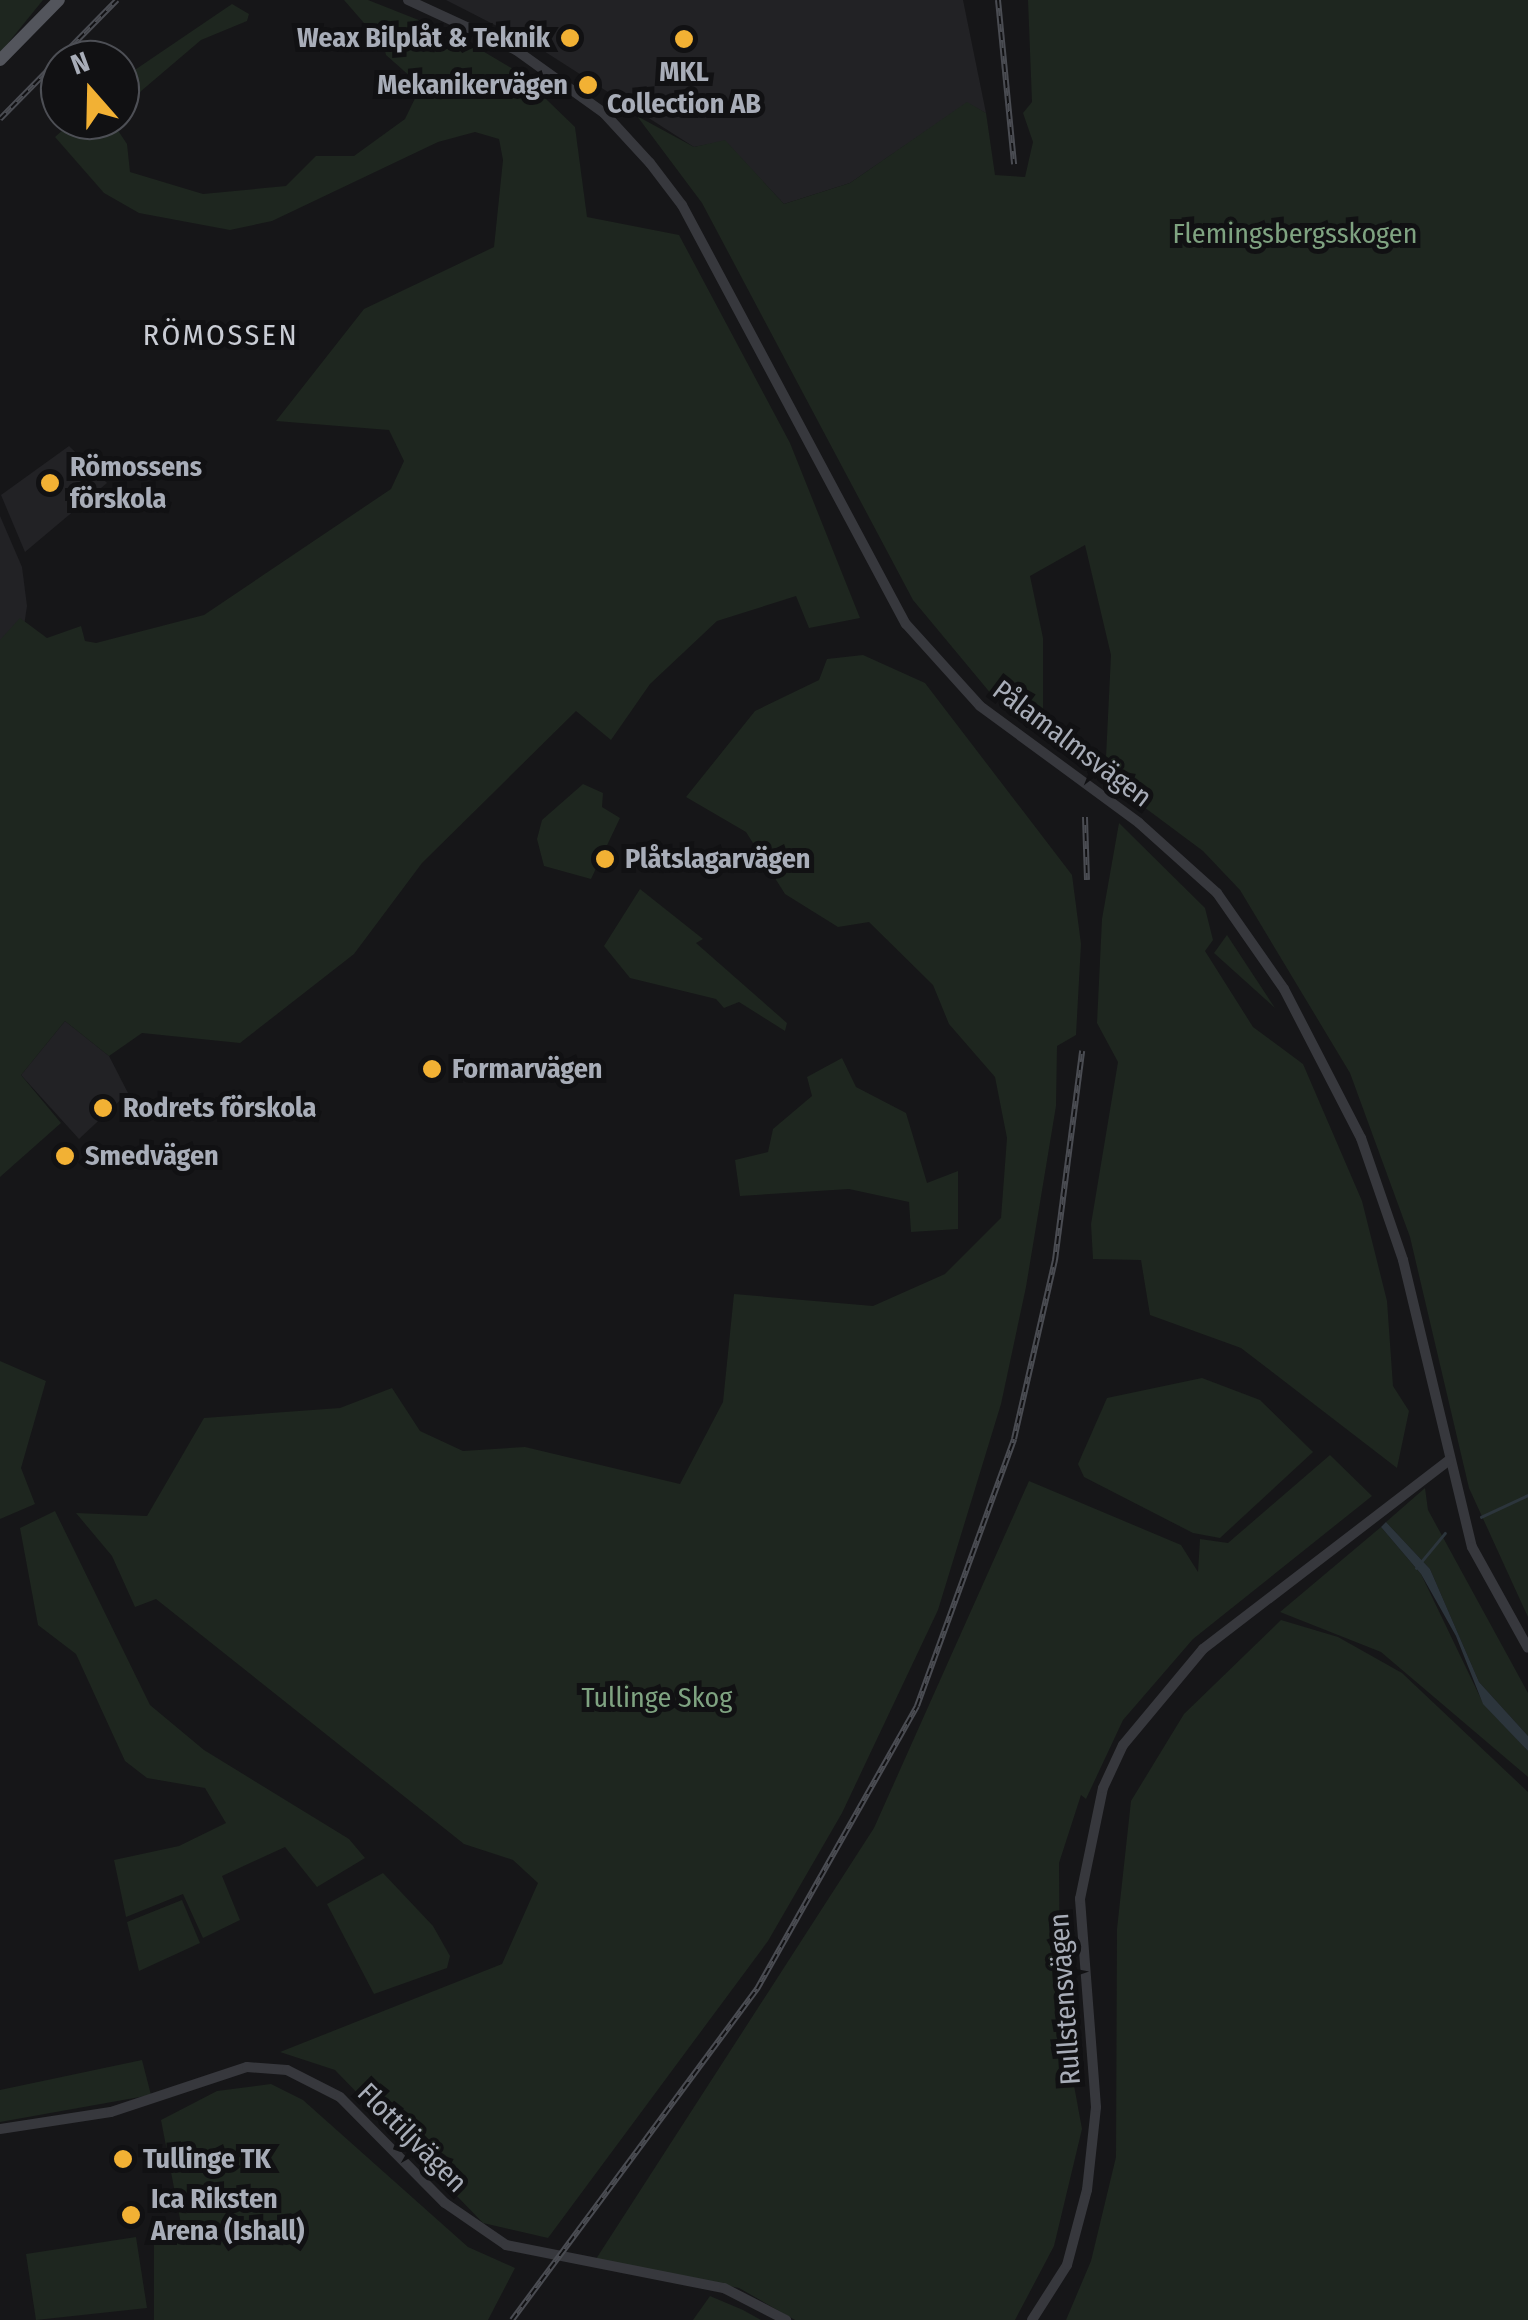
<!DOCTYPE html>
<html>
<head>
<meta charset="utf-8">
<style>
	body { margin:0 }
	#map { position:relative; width:1528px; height:2320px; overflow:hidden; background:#161618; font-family:"Fira Sans Condensed",sans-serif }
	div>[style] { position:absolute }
	.built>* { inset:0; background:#222225 }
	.green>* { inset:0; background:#1e261f }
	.water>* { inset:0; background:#2c353c }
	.stream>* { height:2.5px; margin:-1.25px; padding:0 1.25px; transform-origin:1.25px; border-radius:1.25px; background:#2c353c }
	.minor>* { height:10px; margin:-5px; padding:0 5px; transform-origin:5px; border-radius:5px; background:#37383d }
	.major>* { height:12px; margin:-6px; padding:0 6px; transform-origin:6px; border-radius:6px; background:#53555c }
	.rail>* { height:6px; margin-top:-3px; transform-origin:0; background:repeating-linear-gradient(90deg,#111113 0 8px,#4a4c52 0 16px); box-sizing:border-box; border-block:2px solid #4a4c52 }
	.dots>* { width:28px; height:28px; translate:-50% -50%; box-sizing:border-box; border:5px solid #111113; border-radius:50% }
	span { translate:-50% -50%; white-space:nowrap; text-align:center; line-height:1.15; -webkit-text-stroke:10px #111113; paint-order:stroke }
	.poi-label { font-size:28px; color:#a8adb8; font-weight:700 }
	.right { translate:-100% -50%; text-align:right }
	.left { translate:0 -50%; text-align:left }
	.park-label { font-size:28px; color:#7fa381 }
	.street-label { font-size:28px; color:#a8adb8 }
	.neighbourhood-label { font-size:30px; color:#c9ccd4; letter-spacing:2.5px }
	.north { position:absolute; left:40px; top:40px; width:100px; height:100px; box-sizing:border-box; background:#111113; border:2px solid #4d4f55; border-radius:50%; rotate:340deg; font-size:28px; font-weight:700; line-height:40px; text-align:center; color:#a8adb8 }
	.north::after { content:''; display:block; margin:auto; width:35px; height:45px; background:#f2b134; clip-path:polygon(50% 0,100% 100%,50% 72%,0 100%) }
</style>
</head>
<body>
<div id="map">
	<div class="built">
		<i style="clip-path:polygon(446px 0,963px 0,986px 113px,967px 103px,850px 183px,784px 204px,725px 141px,694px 147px,536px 46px)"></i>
		<i style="clip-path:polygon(69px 446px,107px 483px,25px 552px,1px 495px)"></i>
		<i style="clip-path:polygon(0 516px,22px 567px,27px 606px,24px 626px,0 654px)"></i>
		<i style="clip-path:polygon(65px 1021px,109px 1056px,128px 1093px,79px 1139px,21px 1075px)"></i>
	</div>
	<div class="green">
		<i style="clip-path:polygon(0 0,43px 0,0 53px)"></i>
		<i style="clip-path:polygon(344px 0,368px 0,454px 34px,518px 72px,575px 127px,587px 217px,679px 235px,790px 443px,860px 618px,809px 628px,796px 596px,717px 621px,650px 684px,611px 740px,576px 711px,422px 863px,354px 954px,240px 1043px,142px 1033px,109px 1056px,65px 1021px,21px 1075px,61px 1123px,0 1177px,0 640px,20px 618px,47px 638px,81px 626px,85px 641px,96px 643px,204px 615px,391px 489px,404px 461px,389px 430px,276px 421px,364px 309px,494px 247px,503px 160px,499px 139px,475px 132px,438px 142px,272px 221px,230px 230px,139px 213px,104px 193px,55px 137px,74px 120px,111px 120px,127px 144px,130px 172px,203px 194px,286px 186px,316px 156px,354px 156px,405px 119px,421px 86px,386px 55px,378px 24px,364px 23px)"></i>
		<i style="clip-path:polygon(1028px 0,1528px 0,1528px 1617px,1469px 1488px,1410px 1237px,1350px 1073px,1240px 890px,1203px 851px,1105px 778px,1111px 655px,1085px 545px,1030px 576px,1043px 638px,1043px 733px,992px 695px,913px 600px,702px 203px,637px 116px,694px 147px,725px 140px,784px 204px,850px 183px,967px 102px,986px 113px,995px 175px,1025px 177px,1033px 142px,1023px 113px,1032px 102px)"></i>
		<i style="clip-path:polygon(232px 4px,249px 14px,247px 21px,201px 40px,120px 109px,120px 80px)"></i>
		<i style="clip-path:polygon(863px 655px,925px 683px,1072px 875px,1081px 944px,1076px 1035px,1057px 1046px,1056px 1106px,1026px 1287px,1001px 1404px,938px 1610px,842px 1813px,768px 1941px,548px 2238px,483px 2223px,335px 2070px,280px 2052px,502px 1964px,538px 1883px,513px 1860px,464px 1844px,156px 1599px,135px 1607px,112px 1556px,76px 1513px,147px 1516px,204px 1418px,340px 1408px,392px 1388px,420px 1431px,463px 1451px,525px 1447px,680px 1484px,723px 1402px,734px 1294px,873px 1306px,945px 1274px,1001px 1218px,1007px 1138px,995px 1077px,949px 1024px,933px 985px,869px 922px,838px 927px,785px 894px,746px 832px,686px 797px,755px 711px,819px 680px,827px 659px)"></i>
		<i style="clip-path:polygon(583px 784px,603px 793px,602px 807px,620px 818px,591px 879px,544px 866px,537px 839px,542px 820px)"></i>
		<i style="clip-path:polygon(1119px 823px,1205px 908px,1213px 940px,1205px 951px,1253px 1027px,1303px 1064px,1362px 1201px,1387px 1301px,1393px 1386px,1409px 1411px,1397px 1468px,1241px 1348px,1150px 1315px,1141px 1260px,1093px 1259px,1091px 1224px,1118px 1062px,1097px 1023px,1102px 919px)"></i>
		<i style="clip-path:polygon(640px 889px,703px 939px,696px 943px,787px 1023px,785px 1031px,739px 1002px,724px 1008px,716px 999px,630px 978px,604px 946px)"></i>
		<i style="clip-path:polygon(1227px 935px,1275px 1008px,1214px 953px)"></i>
		<i style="clip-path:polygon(842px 1058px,856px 1087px,906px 1113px,927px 1183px,958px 1171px,958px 1229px,911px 1232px,909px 1202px,849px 1189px,740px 1196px,735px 1160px,768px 1152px,773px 1129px,812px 1096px,807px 1077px)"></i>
		<i style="clip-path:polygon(0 1361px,46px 1381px,21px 1468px,35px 1504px,0 1519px)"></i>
		<i style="clip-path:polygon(1202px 1378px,1260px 1400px,1313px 1452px,1220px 1538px,1193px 1533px,1084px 1477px,1078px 1464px,1107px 1398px)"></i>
		<i style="clip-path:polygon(1330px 1455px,1372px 1496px,1193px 1639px,1123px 1720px,1086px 1799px,1081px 1795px,1059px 1863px,1060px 2009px,1082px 2129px,1054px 2246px,1015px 2320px,795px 2320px,739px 2288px,596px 2259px,874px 1828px,1029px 1481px,1181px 1545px,1198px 1572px,1200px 1539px,1228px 1543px)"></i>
		<i style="clip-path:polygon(1425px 1488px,1428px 1510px,1528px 1693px,1528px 1736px,1479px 1682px,1430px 1569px,1386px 1522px)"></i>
		<i style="clip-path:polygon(55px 1511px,150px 1705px,204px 1750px,349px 1839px,365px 1858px,317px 1887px,285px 1847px,222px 1876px,240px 1920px,203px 1938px,183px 1894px,126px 1917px,114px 1860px,179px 1846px,226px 1823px,205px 1788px,147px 1778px,125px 1761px,76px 1654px,38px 1625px,20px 1528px)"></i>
		<i style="clip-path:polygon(1381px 1527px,1421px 1574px,1483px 1703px,1528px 1751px,1528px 1777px,1381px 1652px,1280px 1612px)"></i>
		<i style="clip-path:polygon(1281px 1620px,1338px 1637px,1402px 1673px,1528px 1792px,1528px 2320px,1066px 2320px,1091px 2261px,1116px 2157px,1117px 1929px,1131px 1801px,1184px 1714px)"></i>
		<i style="clip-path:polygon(383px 1873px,433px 1926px,450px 1956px,447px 1968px,374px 1994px,327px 1904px)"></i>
		<i style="clip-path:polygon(182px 1900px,200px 1943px,139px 1971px,127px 1922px)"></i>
		<i style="clip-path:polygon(142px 2060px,151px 2095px,0 2122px,0 2090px)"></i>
		<i style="clip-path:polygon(271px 2084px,303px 2100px,468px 2247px,515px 2268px,488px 2320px,154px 2320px,154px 2236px,181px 2224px,161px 2120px,217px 2091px)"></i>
		<i style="clip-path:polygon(136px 2237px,147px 2308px,36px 2320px,26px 2254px)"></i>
		<i style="clip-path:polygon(710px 2296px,743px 2310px,761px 2320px,693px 2320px)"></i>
	</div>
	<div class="water">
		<i style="clip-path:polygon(1386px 1522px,1430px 1569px,1479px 1682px,1528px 1736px,1528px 1751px,1483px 1704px,1456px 1636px,1421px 1574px,1381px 1527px)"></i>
	</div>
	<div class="stream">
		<i style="left:1481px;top:1517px;width:52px;rotate:-25.1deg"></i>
		<i style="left:1416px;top:1568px;width:45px;rotate:-50.4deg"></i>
	</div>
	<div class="minor">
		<i style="left:408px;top:0;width:119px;rotate:24.8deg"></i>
		<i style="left:516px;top:50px;width:108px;rotate:35.6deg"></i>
		<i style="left:604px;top:113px;width:68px;rotate:47.4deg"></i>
		<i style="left:650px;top:163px;width:53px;rotate:52.7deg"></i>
		<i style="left:682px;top:205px;width:475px;rotate:61.9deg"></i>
		<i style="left:906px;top:624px;width:110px;rotate:47.9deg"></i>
		<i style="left:980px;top:706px;width:197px;rotate:36.3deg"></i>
		<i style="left:1139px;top:823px;width:105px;rotate:41.9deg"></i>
		<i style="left:1217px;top:893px;width:117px;rotate:55.1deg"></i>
		<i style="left:1284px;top:989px;width:168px;rotate:62.7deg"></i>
		<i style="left:1361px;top:1138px;width:129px;rotate:71deg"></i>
		<i style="left:1403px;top:1260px;width:295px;rotate:76.5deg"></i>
		<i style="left:1472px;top:1547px;width:115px;rotate:61deg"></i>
		<i style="left:0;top:2129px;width:112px;rotate:-8.7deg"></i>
		<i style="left:111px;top:2112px;width:143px;rotate:-18.3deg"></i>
		<i style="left:247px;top:2067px;width:40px;rotate:4.3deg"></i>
		<i style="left:287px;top:2070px;width:59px;rotate:27deg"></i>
		<i style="left:340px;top:2097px;width:149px;rotate:45.3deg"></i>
		<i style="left:445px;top:2203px;width:74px;rotate:34.5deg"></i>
		<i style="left:506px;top:2245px;width:222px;rotate:11.2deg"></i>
		<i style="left:724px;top:2288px;width:70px;rotate:27.3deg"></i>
		<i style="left:1032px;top:2320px;width:65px;rotate:-57.5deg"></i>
		<i style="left:1067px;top:2265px;width:78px;rotate:-75.1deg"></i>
		<i style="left:1087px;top:2190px;width:83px;rotate:-83.8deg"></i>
		<i style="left:1096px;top:2107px;width:209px;rotate:-94.4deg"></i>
		<i style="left:1080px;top:1899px;width:113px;rotate:-78.3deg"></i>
		<i style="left:1103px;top:1788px;width:47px;rotate:-65.1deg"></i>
		<i style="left:1123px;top:1745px;width:125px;rotate:-50.2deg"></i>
		<i style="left:1203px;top:1649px;width:310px;rotate:-37.5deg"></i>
	</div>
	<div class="major">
		<i style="left:0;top:60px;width:84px;rotate:-45.5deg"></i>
	</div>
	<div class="rail">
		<i style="left:998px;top:0;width:165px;rotate:84.4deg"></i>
		<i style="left:0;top:119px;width:167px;rotate:-45.5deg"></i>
		<i style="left:1085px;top:817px;width:63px;rotate:88.2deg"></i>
		<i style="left:512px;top:2320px;width:412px;rotate:-53.5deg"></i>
		<i style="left:757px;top:1989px;width:325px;rotate:-60.5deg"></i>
		<i style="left:917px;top:1706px;width:284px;rotate:-70deg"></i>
		<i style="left:1014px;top:1439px;width:184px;rotate:-77.1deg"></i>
		<i style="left:1055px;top:1260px;width:211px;rotate:-82.6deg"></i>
	</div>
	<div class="dots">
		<i style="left:570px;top:38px;background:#f2b134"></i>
		<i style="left:684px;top:39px;background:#f2b134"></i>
		<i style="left:588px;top:85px;background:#f2b134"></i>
		<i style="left:50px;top:483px;background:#f2b134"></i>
		<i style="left:605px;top:859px;background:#f2b134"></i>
		<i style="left:432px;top:1069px;background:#f2b134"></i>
		<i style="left:103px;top:1108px;background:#f2b134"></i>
		<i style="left:65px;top:1156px;background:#f2b134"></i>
		<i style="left:123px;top:2159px;background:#f2b134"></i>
		<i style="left:131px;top:2215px;background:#f2b134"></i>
	</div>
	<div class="poi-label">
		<span class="right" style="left:550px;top:38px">Weax Bilplåt &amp; Teknik</span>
		<span style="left:684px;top:88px">MKL<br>Collection AB</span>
		<span class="right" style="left:568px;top:85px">Mekanikervägen</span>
		<span class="left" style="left:70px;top:483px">Römossens<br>förskola</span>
		<span class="left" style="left:625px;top:859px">Plåtslagarvägen</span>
		<span class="left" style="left:452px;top:1069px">Formarvägen</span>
		<span class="left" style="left:123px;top:1108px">Rodrets förskola</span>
		<span class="left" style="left:85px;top:1156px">Smedvägen</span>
		<span class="left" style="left:143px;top:2159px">Tullinge TK</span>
		<span class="left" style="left:151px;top:2215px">Ica Riksten<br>Arena (Ishall)</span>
	</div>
	<div class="park-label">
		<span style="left:1295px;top:234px">Flemingsbergsskogen</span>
		<span style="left:657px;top:1698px">Tullinge Skog</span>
	</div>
	<div class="street-label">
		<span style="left:1072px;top:744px;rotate:37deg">Pålamalmsvägen</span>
		<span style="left:1065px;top:1999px;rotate:-94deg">Rullstensvägen</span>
		<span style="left:412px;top:2138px;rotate:45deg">Flottiljvägen</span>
	</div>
	<div class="neighbourhood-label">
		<span style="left:221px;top:335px">RÖMOSSEN</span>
	</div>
	<div class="north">N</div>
</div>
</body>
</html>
